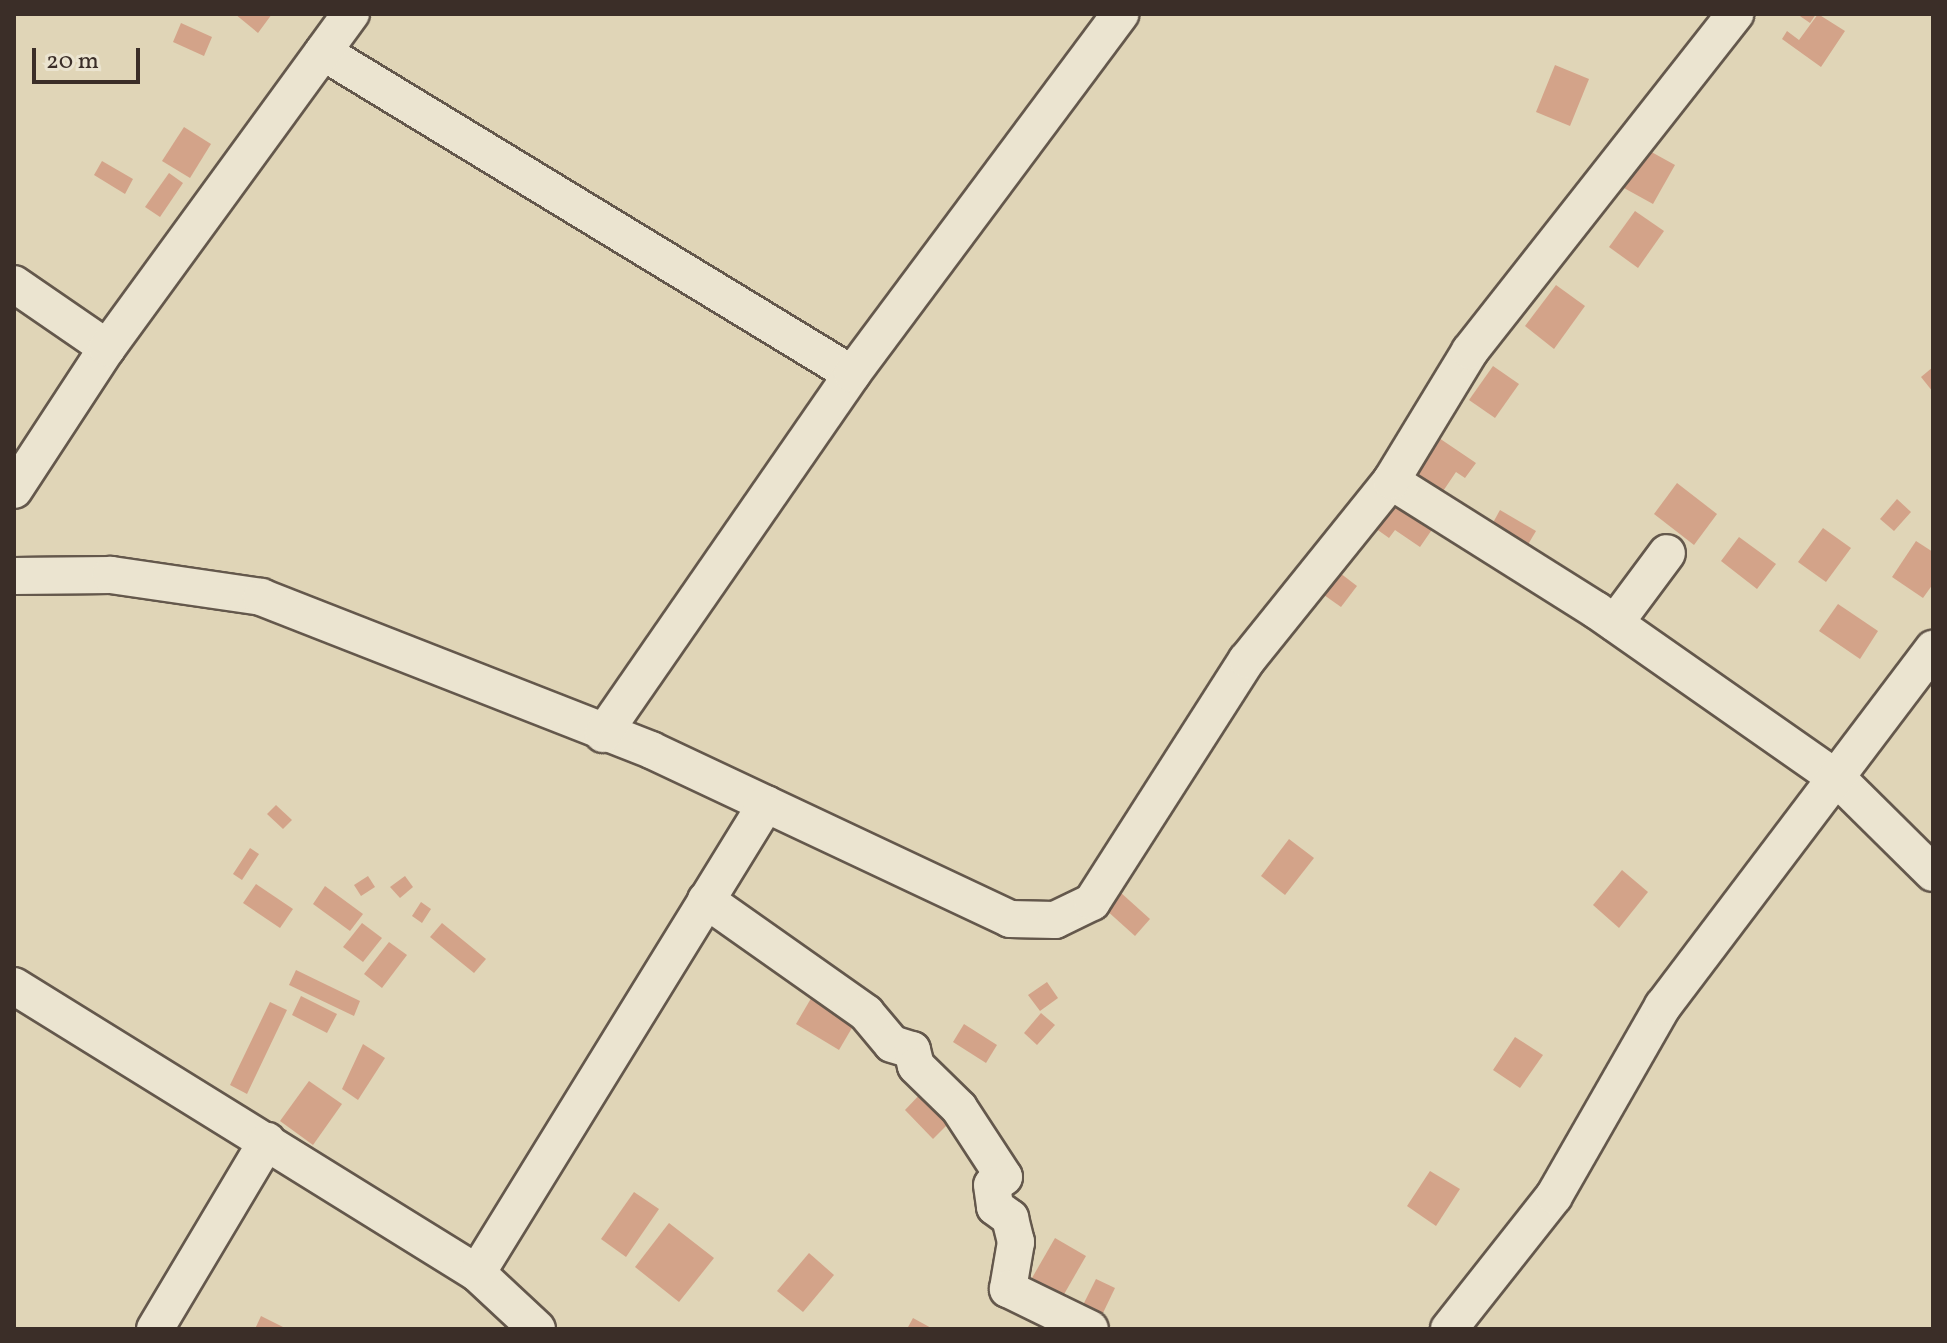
<!DOCTYPE html>
<html>
<head>
<meta charset="utf-8">
<style>
	body { margin:0 }
	#map { position:relative; width:1947px; height:1343px; overflow:hidden; background:#e0d5b7; font-family:Vollkorn,serif }
	div>[style] { position:absolute }
	.building>* { inset:0; background:#d3a389 }
	.roads { filter:drop-shadow(2px 0 #64584c) drop-shadow(-2px 0 #64584c) drop-shadow(0 2px #64584c) drop-shadow(0 -2px #64584c) }
	.street>* { height:36px; margin:-18px; padding:0 18px; transform-origin:18px; border-radius:18px; background:#ebe4d0 }
	span { translate:-50% -50%; white-space:nowrap; text-align:center; line-height:1.15; -webkit-text-stroke:6px #ebe4d0; paint-order:stroke }
	.frame { position:absolute; inset:0; border:16px solid #3b2e28; pointer-events:none }
	.scale { position:absolute; left:32px; top:48px; width:108px; height:36px; box-sizing:border-box; border:4px solid #3b2e28; border-top:0; padding-left:10px; font-size:24px; line-height:28px; white-space:nowrap; color:#3b2e28; -webkit-text-stroke:6px #ebe4d0; paint-order:stroke }
</style>
</head>
<body>
<div id="map">
	<div class="building">
		<i style="clip-path:polygon(235px 14px,272px 14px,258px 33px)"></i>
		<i style="clip-path:polygon(1797px 14px,1816px 14px,1810px 23px)"></i>
		<i style="clip-path:polygon(1818px 14px,1845px 31px,1821px 67px,1782px 39px,1787px 31px,1799px 40px)"></i>
		<i style="clip-path:polygon(181px 23px,212px 37px,204px 56px,173px 42px)"></i>
		<i style="clip-path:polygon(1555px 65px,1589px 79px,1570px 126px,1536px 112px)"></i>
		<i style="clip-path:polygon(184px 127px,211px 144px,190px 178px,162px 161px)"></i>
		<i style="clip-path:polygon(1646px 149px,1675px 165px,1653px 204px,1624px 188px)"></i>
		<i style="clip-path:polygon(102px 161px,133px 179px,125px 194px,94px 175px)"></i>
		<i style="clip-path:polygon(169px 173px,183px 183px,160px 217px,145px 207px)"></i>
		<i style="clip-path:polygon(1635px 211px,1664px 231px,1638px 268px,1609px 247px)"></i>
		<i style="clip-path:polygon(1556px 285px,1585px 306px,1554px 349px,1525px 326px)"></i>
		<i style="clip-path:polygon(1493px 366px,1519px 384px,1495px 418px,1469px 400px)"></i>
		<i style="clip-path:polygon(1933px 367px,1933px 392px,1921px 377px)"></i>
		<i style="clip-path:polygon(1439px 438px,1476px 463px,1465px 478px,1456px 472px,1433px 506px,1405px 486px)"></i>
		<i style="clip-path:polygon(1677px 483px,1717px 514px,1694px 545px,1654px 514px)"></i>
		<i style="clip-path:polygon(1401px 490px,1440px 518px,1420px 547px,1395px 530px,1389px 538px,1375px 528px)"></i>
		<i style="clip-path:polygon(1897px 499px,1911px 512px,1894px 531px,1880px 519px)"></i>
		<i style="clip-path:polygon(1500px 510px,1536px 531px,1520px 558px,1485px 537px)"></i>
		<i style="clip-path:polygon(1823px 528px,1851px 548px,1826px 582px,1798px 562px)"></i>
		<i style="clip-path:polygon(1739px 537px,1776px 564px,1757px 589px,1721px 561px)"></i>
		<i style="clip-path:polygon(1916px 541px,1933px 552px,1933px 584px,1923px 598px,1892px 577px)"></i>
		<i style="clip-path:polygon(1340px 573px,1357px 586px,1341px 607px,1324px 595px)"></i>
		<i style="clip-path:polygon(1838px 604px,1878px 631px,1860px 659px,1819px 631px)"></i>
		<i style="clip-path:polygon(276px 805px,292px 820px,283px 829px,267px 814px)"></i>
		<i style="clip-path:polygon(1289px 839px,1314px 858px,1285px 895px,1261px 876px)"></i>
		<i style="clip-path:polygon(250px 848px,259px 854px,242px 880px,233px 874px)"></i>
		<i style="clip-path:polygon(1622px 870px,1648px 892px,1619px 928px,1593px 905px)"></i>
		<i style="clip-path:polygon(368px 876px,375px 887px,361px 896px,354px 885px)"></i>
		<i style="clip-path:polygon(405px 876px,413px 887px,400px 898px,390px 887px)"></i>
		<i style="clip-path:polygon(256px 884px,293px 909px,280px 928px,243px 903px)"></i>
		<i style="clip-path:polygon(325px 886px,363px 914px,350px 931px,313px 904px)"></i>
		<i style="clip-path:polygon(1120px 892px,1150px 919px,1135px 936px,1105px 909px)"></i>
		<i style="clip-path:polygon(421px 902px,431px 909px,422px 923px,412px 916px)"></i>
		<i style="clip-path:polygon(362px 923px,382px 938px,363px 962px,343px 947px)"></i>
		<i style="clip-path:polygon(442px 923px,486px 959px,474px 973px,430px 937px)"></i>
		<i style="clip-path:polygon(389px 942px,407px 955px,382px 988px,364px 974px)"></i>
		<i style="clip-path:polygon(296px 970px,360px 1001px,354px 1016px,289px 985px)"></i>
		<i style="clip-path:polygon(1047px 982px,1058px 998px,1040px 1011px,1028px 995px)"></i>
		<i style="clip-path:polygon(813px 995px,856px 1021px,839px 1050px,796px 1024px)"></i>
		<i style="clip-path:polygon(301px 996px,337px 1014px,327px 1033px,292px 1015px)"></i>
		<i style="clip-path:polygon(270px 1002px,287px 1010px,247px 1094px,230px 1085px)"></i>
		<i style="clip-path:polygon(1041px 1013px,1055px 1025px,1037px 1045px,1024px 1033px)"></i>
		<i style="clip-path:polygon(964px 1024px,997px 1045px,986px 1063px,953px 1042px)"></i>
		<i style="clip-path:polygon(1515px 1037px,1543px 1055px,1520px 1088px,1493px 1070px)"></i>
		<i style="clip-path:polygon(363px 1044px,385px 1058px,358px 1100px,342px 1089px)"></i>
		<i style="clip-path:polygon(309px 1081px,342px 1104px,313px 1145px,280px 1121px)"></i>
		<i style="clip-path:polygon(925px 1089px,954px 1118px,933px 1139px,905px 1110px)"></i>
		<i style="clip-path:polygon(1430px 1171px,1460px 1189px,1436px 1226px,1407px 1206px)"></i>
		<i style="clip-path:polygon(634px 1192px,659px 1209px,626px 1257px,601px 1239px)"></i>
		<i style="clip-path:polygon(669px 1223px,714px 1258px,679px 1302px,635px 1267px)"></i>
		<i style="clip-path:polygon(1055px 1238px,1086px 1256px,1063px 1296px,1032px 1278px)"></i>
		<i style="clip-path:polygon(809px 1253px,834px 1275px,803px 1312px,777px 1291px)"></i>
		<i style="clip-path:polygon(1096px 1279px,1115px 1288px,1102px 1315px,1083px 1305px)"></i>
		<i style="clip-path:polygon(261px 1316px,287px 1329px,255px 1329px)"></i>
		<i style="clip-path:polygon(913px 1318px,933px 1329px,907px 1329px)"></i>
	</div>
	<div class="roads">
		<div class="street">
			<i style="left:323px;top:52px;width:619px;rotate:31.33deg"></i>
			<i style="left:14px;top:284px;width:113px;rotate:34.5deg"></i>
			<i style="left:1391px;top:481px;width:242px;rotate:32.2deg"></i>
			<i style="left:1596px;top:610px;width:297px;rotate:35deg"></i>
			<i style="left:1839px;top:780px;width:132px;rotate:44.7deg"></i>
			<i style="left:14px;top:490px;width:170px;rotate:-56.8deg"></i>
			<i style="left:107px;top:348px;width:414px;rotate:-53.9deg"></i>
			<i style="left:14px;top:576px;width:97px;rotate:-0.6deg"></i>
			<i style="left:111px;top:575px;width:152px;rotate:8.3deg"></i>
			<i style="left:261px;top:597px;width:419px;rotate:21.4deg"></i>
			<i style="left:651px;top:750px;width:397px;rotate:25.2deg"></i>
			<i style="left:1010px;top:919px;width:45px;rotate:1.3deg"></i>
			<i style="left:1055px;top:920px;width:41px;rotate:-25.9deg"></i>
			<i style="left:1092px;top:902px;width:287px;rotate:-57.4deg"></i>
			<i style="left:1247px;top:660px;width:230px;rotate:-51.2deg"></i>
			<i style="left:1391px;top:481px;width:152px;rotate:-58.7deg"></i>
			<i style="left:1470px;top:351px;width:429px;rotate:-51.8deg"></i>
			<i style="left:1615px;top:623px;width:87px;rotate:-53.4deg"></i>
			<i style="left:603px;top:734px;width:438px;rotate:-55.3deg"></i>
			<i style="left:852px;top:374px;width:449px;rotate:-53.3deg"></i>
			<i style="left:706px;top:900px;width:196px;rotate:35.2deg"></i>
			<i style="left:866px;top:1013px;width:40px;rotate:50deg"></i>
			<i style="left:892px;top:1044px;width:21px;rotate:17deg"></i>
			<i style="left:912px;top:1050px;width:16px;rotate:76deg"></i>
			<i style="left:916px;top:1066px;width:60px;rotate:44.3deg"></i>
			<i style="left:959px;top:1108px;width:82px;rotate:56.9deg"></i>
			<i style="left:1004px;top:1177px;width:14px;rotate:146deg"></i>
			<i style="left:992px;top:1185px;width:22px;rotate:82deg"></i>
			<i style="left:995px;top:1207px;width:19px;rotate:36deg"></i>
			<i style="left:1010px;top:1218px;width:25px;rotate:76deg"></i>
			<i style="left:1016px;top:1242px;width:48px;rotate:99.7deg"></i>
			<i style="left:1008px;top:1289px;width:91px;rotate:26deg"></i>
			<i style="left:14px;top:986px;width:545px;rotate:31.79deg"></i>
			<i style="left:477px;top:1273px;width:82px;rotate:43deg"></i>
			<i style="left:477px;top:1273px;width:551px;rotate:-58.36deg"></i>
			<i style="left:155px;top:1329px;width:219px;rotate:-59.2deg"></i>
			<i style="left:1449px;top:1329px;width:169px;rotate:-51.7deg"></i>
			<i style="left:1554px;top:1196px;width:219px;rotate:-60.2deg"></i>
			<i style="left:1663px;top:1006px;width:448px;rotate:-52.9deg"></i>
		</div>
	</div>
	<div class="frame"></div>
	<div class="scale">20 m</div>
</div>
</body>
</html>
